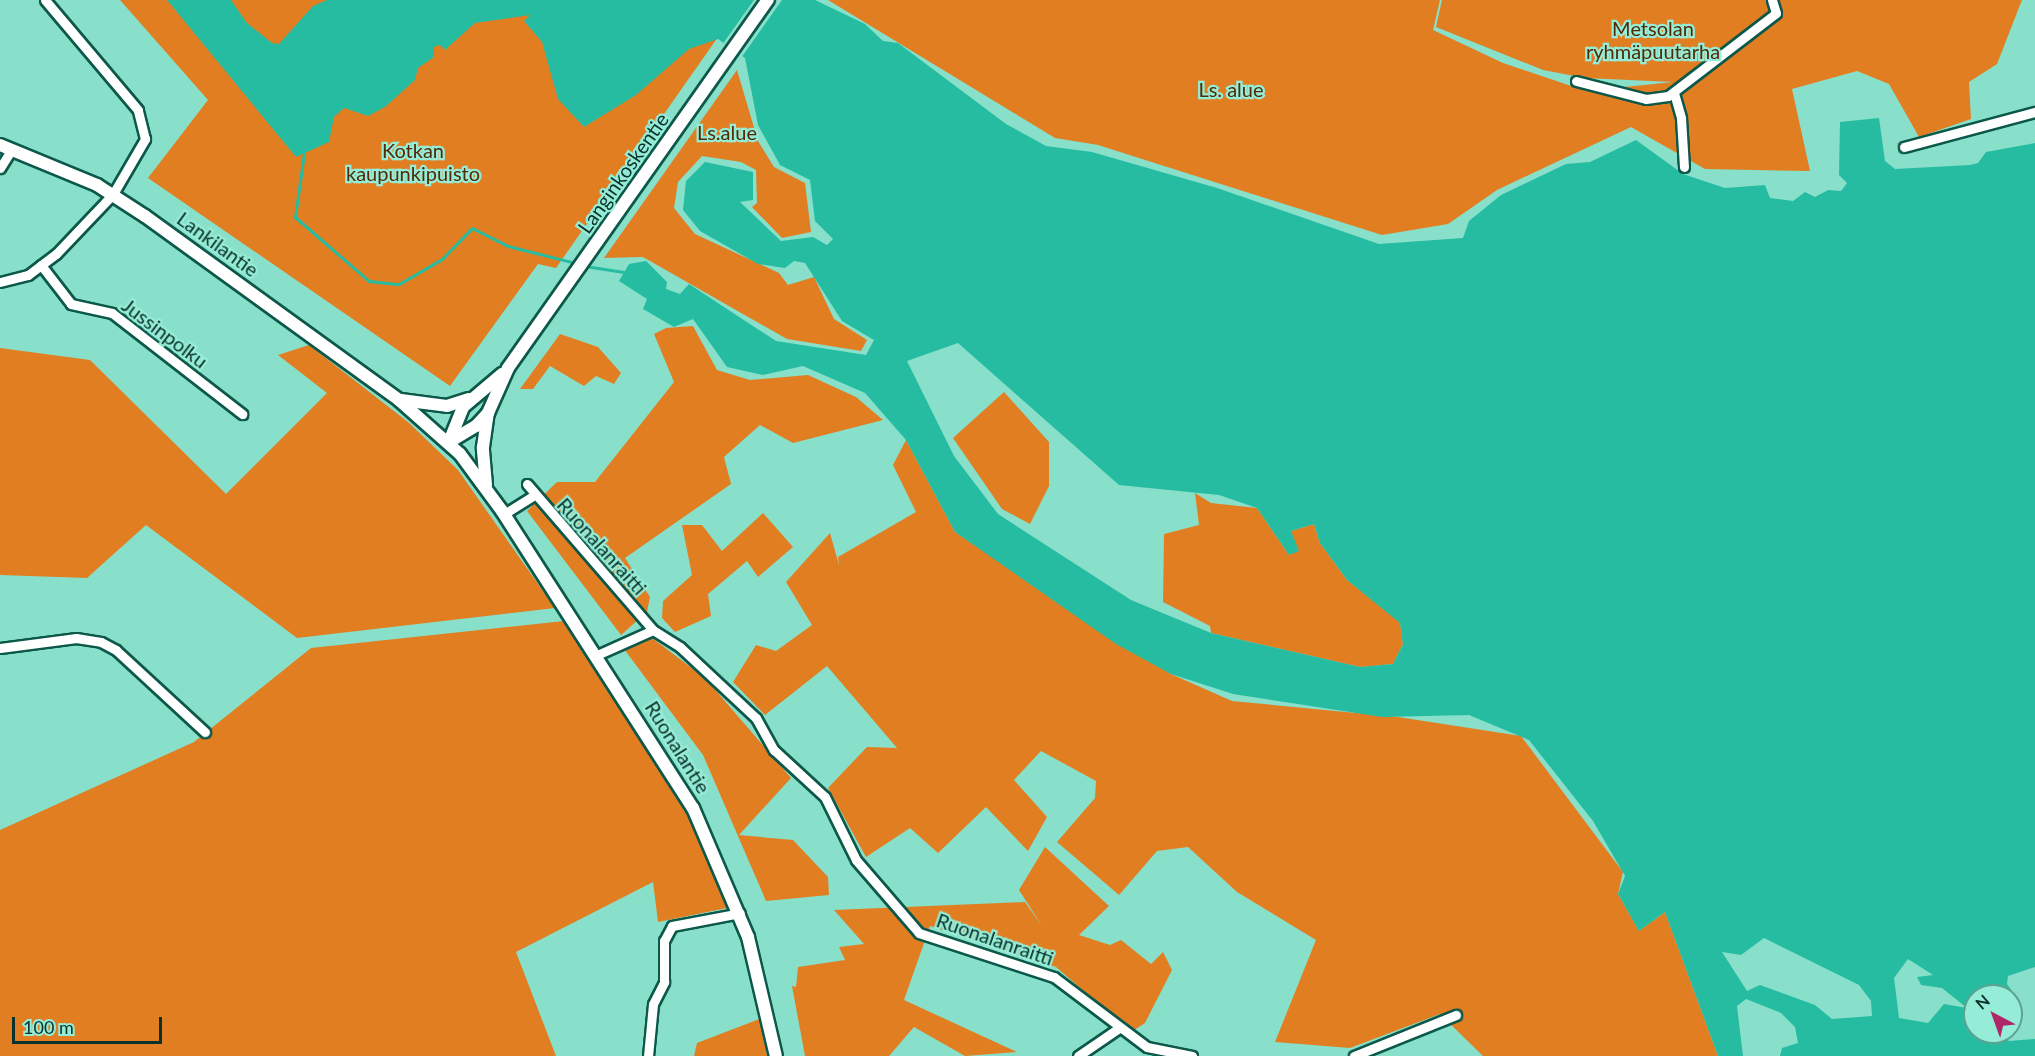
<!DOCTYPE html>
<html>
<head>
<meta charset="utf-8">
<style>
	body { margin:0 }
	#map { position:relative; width:2035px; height:1056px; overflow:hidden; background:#88e0ca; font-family:Lato,sans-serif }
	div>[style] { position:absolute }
	.green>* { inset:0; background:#e27e22 }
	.water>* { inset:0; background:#26bca1 }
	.pier>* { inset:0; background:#88e0ca }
	.stream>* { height:3px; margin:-1.5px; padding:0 1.5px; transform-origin:1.5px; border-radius:1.5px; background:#26bca1 }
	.roads { filter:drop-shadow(2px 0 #0c584a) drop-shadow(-2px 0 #0c584a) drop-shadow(0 2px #0c584a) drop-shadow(0 -2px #0c584a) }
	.minor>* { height:9px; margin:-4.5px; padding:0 4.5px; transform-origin:4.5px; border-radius:4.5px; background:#fff }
	.tertiary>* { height:12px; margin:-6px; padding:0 6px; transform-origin:6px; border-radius:6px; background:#fff }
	span { translate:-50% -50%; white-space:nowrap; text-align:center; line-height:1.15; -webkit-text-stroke:4.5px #95edd7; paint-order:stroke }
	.park-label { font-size:20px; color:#522a06 }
	.street-label { font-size:20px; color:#0b322a }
	.north { position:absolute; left:1963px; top:984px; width:60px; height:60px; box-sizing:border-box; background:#95edd7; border:2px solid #5ea292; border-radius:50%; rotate:319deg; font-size:16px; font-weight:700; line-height:24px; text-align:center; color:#0b322a }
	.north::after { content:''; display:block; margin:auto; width:21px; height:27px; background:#b02769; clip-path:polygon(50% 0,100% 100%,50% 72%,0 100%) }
	.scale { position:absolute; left:12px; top:1017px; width:150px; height:27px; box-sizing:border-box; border:3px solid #0b322a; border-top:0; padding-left:8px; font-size:18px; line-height:21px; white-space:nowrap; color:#0b322a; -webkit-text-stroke:4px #95edd7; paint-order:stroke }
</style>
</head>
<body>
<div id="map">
	<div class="green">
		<i style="clip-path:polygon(120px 0,744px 0,556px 268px,538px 264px,450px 386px,148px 178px,208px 100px)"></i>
		<i style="clip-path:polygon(828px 0,1440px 0,1433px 30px,1503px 63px,1586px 91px,1673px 82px,1585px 78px,1543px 70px,1436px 27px,1442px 0,1766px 0,1771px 12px,1779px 6px,1777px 0,2022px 0,1997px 64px,1969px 82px,1971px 119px,1919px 137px,1889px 84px,1857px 71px,1792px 89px,1810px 171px,1705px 169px,1631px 127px,1497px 190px,1448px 224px,1382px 235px,1098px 145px,1055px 138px)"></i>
		<i style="clip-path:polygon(737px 70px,758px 141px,774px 167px,805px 183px,811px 232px,782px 238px,752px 207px,757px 203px,756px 170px,741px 162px,702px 156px,678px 182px,674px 208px,695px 234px,779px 273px,788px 285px,814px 277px,834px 319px,867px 340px,861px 351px,787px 339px,643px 257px,604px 258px)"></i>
		<i style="clip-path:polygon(693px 326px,717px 370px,750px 380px,808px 375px,856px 397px,883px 420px,793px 443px,760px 425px,724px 457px,731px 484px,625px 558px,650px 597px,647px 612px,621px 635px,527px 511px,557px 482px,595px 482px,674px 382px,654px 334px,666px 328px)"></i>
		<i style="clip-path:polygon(560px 334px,598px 347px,621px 373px,614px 384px,596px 376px,584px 386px,550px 366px,533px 389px,520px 389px)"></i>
		<i style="clip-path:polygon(309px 345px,408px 422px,458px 470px,555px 608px,297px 638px,146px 525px,87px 578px,0 575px,0 348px,90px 360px,226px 494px,327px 393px,278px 355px)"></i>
		<i style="clip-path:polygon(1004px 392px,1049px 442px,1049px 486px,1030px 524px,1002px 509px,953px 438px)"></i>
		<i style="clip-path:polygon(906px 440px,955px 532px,1171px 674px,1232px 701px,1398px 717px,1521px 736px,1623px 872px,1618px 894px,1639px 931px,1665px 912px,1718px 1056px,1483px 1056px,1440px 1014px,1350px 1048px,1275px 1042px,1316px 940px,1237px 892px,1188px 847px,1157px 851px,1119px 895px,1057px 842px,1095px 798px,1096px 781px,1041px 751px,1014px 780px,1047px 817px,1028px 851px,986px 807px,938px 853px,910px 828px,866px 857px,828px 788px,867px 747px,897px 748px,827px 666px,765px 715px,733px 682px,756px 645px,776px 651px,812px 625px,786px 582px,830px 533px,839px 565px,838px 557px,916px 512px,893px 465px)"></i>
		<i style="clip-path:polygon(1195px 493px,1211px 503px,1257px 508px,1289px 555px,1291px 531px,1314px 524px,1320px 543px,1347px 580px,1400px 622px,1403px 644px,1393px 664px,1360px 667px,1211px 633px,1210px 626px,1163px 602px,1164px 534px,1199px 525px)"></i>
		<i style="clip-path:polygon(763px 513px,793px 547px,758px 577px,747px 561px,708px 594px,711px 616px,675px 632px,662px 618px,663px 601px,692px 575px,682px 525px,702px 525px,722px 551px)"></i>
		<i style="clip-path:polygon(564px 621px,678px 796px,732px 907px,658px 922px,653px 882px,516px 952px,556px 1056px,0 1056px,0 830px,194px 742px,311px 648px)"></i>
		<i style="clip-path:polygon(652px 638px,705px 678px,791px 778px,739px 835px,793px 840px,828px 877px,829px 895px,766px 901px,703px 755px,624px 649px)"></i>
		<i style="clip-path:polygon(1045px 847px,1109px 906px,1079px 935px,1110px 945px,1121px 940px,1151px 964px,1163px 952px,1172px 970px,1145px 1023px,1131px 1032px,1056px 967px,930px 926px,904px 1000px,1017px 1052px,965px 1056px,914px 1027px,889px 1056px,805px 1056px,792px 986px,796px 987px,798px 967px,845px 960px,839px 947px,864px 944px,834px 910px,1025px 902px,1042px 926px,1019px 890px)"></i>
		<i style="clip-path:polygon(762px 1018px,767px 1056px,694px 1056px,697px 1043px)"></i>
	</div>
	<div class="water">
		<i style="clip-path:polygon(evenodd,167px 0,231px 0,247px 23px,272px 43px,279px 44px,313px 6px,327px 0,815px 0,865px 24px,883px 41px,898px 43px,1006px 124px,1046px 146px,1092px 152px,1217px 188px,1379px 244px,1463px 238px,1469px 221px,1501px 195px,1566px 164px,1590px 162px,1636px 140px,1683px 174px,1725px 188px,1765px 185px,1770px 198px,1793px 201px,1805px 192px,1815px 197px,1828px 190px,1841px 191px,1847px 183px,1839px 175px,1840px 122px,1879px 118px,1885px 161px,1895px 169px,1970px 165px,1978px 163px,1986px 152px,2035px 143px,2035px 967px,2008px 976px,2007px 984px,2015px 995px,2011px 1001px,2011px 996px,1975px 996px,1975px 1032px,2001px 1032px,2009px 1041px,2035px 1039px,2035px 1056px,1780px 1056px,1782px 1048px,1798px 1043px,1795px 1027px,1781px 1013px,1746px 999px,1737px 1006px,1743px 1056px,1718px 1056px,1665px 912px,1639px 931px,1618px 894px,1625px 876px,1593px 821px,1529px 740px,1469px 715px,1382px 717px,1233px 694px,1171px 674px,1116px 644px,955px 532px,906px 440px,865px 393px,803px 366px,763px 375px,727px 367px,693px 319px,674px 327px,643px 309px,647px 299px,619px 281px,629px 264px,646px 261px,667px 282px,666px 289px,680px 294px,689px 284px,776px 341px,866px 355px,874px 340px,842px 321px,805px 263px,794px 261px,785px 268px,758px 264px,700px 231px,683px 210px,686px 181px,705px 162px,753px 172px,753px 200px,740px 202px,781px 241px,813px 237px,827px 245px,833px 239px,815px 221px,810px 180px,780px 165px,758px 125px,745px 58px,718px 39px,689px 49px,636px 95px,584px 127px,558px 99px,542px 42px,524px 21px,530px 15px,475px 23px,445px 50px,440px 45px,434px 47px,434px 57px,418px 68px,415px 80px,385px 107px,368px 116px,344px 108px,334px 117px,329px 142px,296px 157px,167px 0,958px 343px,1119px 485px,1219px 495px,1257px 508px,1289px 555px,1299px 551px,1291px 531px,1314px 524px,1320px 543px,1347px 580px,1400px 623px,1403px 644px,1393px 664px,1360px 667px,1211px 633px,1131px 600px,998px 514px,954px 456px,907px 361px,958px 343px,167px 0,1764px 938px,1859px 985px,1871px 1001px,1872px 1016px,1832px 1019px,1815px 1005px,1760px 985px,1747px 991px,1722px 952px,1741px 955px,1764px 938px,167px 0,1908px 959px,1933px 975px,1917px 977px,1921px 985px,1942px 988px,1967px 1008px,1944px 1004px,1928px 1023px,1899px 1018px,1894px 978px,1908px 959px)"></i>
	</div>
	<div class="pier">
		<i style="clip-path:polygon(754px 0,782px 0,741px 58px,722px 45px)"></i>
	</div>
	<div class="stream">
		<i style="left:304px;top:153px;width:65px;rotate:98deg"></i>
		<i style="left:295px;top:217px;width:98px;rotate:40.9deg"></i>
		<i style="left:369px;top:281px;width:30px;rotate:6deg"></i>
		<i style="left:399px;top:284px;width:50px;rotate:-30.2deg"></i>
		<i style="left:442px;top:259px;width:43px;rotate:-45.9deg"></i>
		<i style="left:472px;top:228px;width:40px;rotate:26.6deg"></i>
		<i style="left:508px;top:246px;width:73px;rotate:14.2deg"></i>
		<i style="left:585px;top:266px;width:39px;rotate:9deg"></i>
	</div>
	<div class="roads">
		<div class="minor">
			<i style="left:1576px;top:81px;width:72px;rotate:14.4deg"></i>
			<i style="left:1646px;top:99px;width:22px;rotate:-8deg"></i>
			<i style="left:1668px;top:96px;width:136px;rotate:-37.5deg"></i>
			<i style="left:1776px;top:13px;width:14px;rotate:-107deg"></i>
			<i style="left:1674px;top:93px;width:26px;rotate:74deg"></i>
			<i style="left:1681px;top:118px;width:49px;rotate:86.5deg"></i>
			<i style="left:1904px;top:147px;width:136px;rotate:-15deg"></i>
			<i style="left:0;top:168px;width:22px;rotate:-58deg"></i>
			<i style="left:41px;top:265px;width:49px;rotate:52.4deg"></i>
			<i style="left:71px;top:304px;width:42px;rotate:12.4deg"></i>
			<i style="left:112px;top:313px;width:165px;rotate:37.8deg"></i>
			<i style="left:0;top:282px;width:29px;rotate:-14deg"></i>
			<i style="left:28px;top:275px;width:35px;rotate:-37deg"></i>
			<i style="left:56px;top:254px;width:83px;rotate:-46.5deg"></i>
			<i style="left:113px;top:194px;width:64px;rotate:-59.8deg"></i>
			<i style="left:145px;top:139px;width:30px;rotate:-104deg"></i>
			<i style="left:138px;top:110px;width:144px;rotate:-130.2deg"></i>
			<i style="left:527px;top:484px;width:193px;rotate:49.2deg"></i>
			<i style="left:504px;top:514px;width:34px;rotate:-32deg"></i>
			<i style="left:0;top:648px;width:77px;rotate:-7.5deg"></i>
			<i style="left:76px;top:638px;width:25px;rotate:9deg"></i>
			<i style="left:101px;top:642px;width:17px;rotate:28deg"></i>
			<i style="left:116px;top:650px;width:121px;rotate:42.7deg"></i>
			<i style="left:597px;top:655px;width:61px;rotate:-24.1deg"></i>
			<i style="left:653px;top:630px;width:32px;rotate:32deg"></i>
			<i style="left:680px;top:647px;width:104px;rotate:43.1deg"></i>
			<i style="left:756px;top:718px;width:37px;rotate:61deg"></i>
			<i style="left:774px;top:750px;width:69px;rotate:42.7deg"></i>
			<i style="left:825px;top:797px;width:70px;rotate:63.8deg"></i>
			<i style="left:856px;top:860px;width:96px;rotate:49.2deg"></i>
			<i style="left:919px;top:933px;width:142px;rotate:18.1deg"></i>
			<i style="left:1054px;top:977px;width:116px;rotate:37deg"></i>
			<i style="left:1147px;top:1047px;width:46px;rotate:11.3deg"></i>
			<i style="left:648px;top:1056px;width:52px;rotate:-84.5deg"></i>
			<i style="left:653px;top:1004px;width:25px;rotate:-63deg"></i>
			<i style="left:664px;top:982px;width:41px;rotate:-90deg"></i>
			<i style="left:664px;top:941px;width:17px;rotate:-62deg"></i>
			<i style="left:672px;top:926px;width:69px;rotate:-10.8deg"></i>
			<i style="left:1078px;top:1056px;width:50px;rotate:-34.3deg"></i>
			<i style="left:1354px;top:1056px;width:110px;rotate:-21.9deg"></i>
		</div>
		<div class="tertiary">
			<i style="left:0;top:145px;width:105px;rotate:22.4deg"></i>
			<i style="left:97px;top:185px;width:57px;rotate:32.9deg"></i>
			<i style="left:145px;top:216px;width:314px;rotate:35.9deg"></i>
			<i style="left:399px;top:400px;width:81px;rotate:41.5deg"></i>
			<i style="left:460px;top:454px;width:71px;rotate:53.6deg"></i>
			<i style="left:502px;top:511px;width:353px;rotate:57.3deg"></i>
			<i style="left:693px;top:808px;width:140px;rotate:66.9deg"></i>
			<i style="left:748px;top:937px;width:122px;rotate:76.8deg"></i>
			<i style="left:401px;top:400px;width:46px;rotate:7.4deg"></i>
			<i style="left:447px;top:406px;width:23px;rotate:-18deg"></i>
			<i style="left:449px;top:442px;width:31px;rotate:-31deg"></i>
			<i style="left:476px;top:426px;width:18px;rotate:-47deg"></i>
			<i style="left:488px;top:413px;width:49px;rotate:-66deg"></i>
			<i style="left:508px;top:368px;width:451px;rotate:-54.8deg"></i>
			<i style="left:449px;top:442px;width:38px;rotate:-68deg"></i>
			<i style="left:463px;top:407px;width:51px;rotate:-40.2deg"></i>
			<i style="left:486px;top:485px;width:38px;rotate:-95deg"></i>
			<i style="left:483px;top:447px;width:34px;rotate:-82deg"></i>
		</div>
	</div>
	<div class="park-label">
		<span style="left:1653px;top:40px">Metsolan<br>ryhmäpuutarha</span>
		<span style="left:1231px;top:89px">Ls. alue</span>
		<span style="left:727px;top:132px">Ls.alue</span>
		<span style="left:413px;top:162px">Kotkan<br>kaupunkipuisto</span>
	</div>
	<div class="street-label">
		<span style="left:623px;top:173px;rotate:-55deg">Langinkoskentie</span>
		<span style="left:218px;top:244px;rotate:36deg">Lankilantie</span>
		<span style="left:165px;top:333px;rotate:37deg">Jussinpolku</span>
		<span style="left:602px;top:546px;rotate:48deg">Ruonalanraitti</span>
		<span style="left:678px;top:747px;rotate:58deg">Ruonalantie</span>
		<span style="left:995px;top:939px;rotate:19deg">Ruonalanraitti</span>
	</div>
	<div class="north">N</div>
	<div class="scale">100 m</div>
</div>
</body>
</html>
